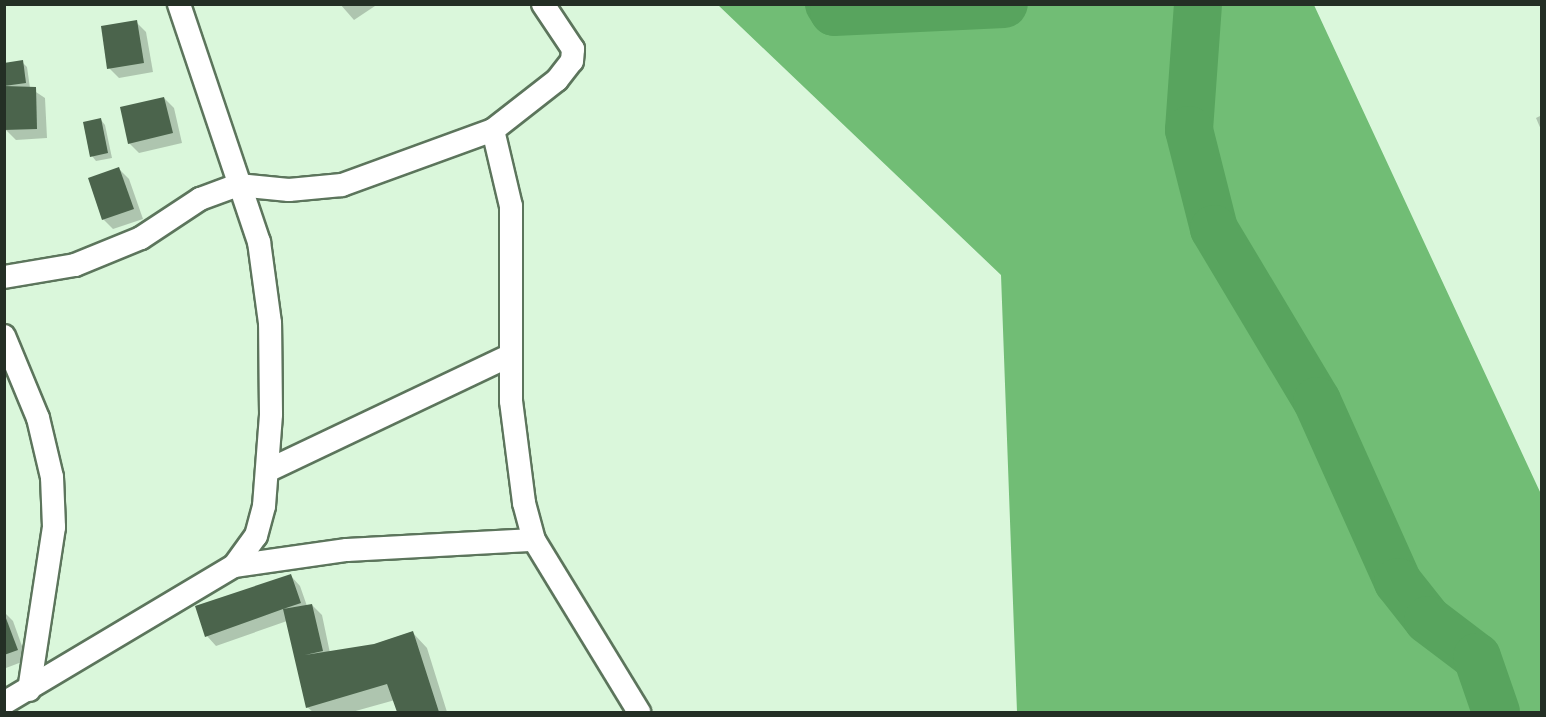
<!DOCTYPE html>
<html>
<head>
<meta charset="utf-8">
<style>
	body { margin:0 }
	#map { position:relative; width:1546px; height:717px; overflow:hidden; background:#daf7db; font-family:"PT Serif",serif }
	div>[style] { position:absolute }
	.forest>* { inset:0; background:#71bd75 }
	.shadow>* { inset:0; background:#0003 }
	.river>* { height:48px; margin:-24px; padding:0 24px; transform-origin:24px; border-radius:24px; background:#58a45e }
	.building>* { inset:0; background:#4b644c }
	.roads { filter:drop-shadow(2px 0 #5c755c) drop-shadow(-2px 0 #5c755c) drop-shadow(0 2px #5c755c) drop-shadow(0 -2px #5c755c) }
	.minor>* { height:22px; margin:-11px; padding:0 11px; transform-origin:11px; border-radius:11px; background:#fff }
	span { translate:-50% -50%; white-space:nowrap; text-align:center; line-height:1.15; -webkit-text-stroke:6px #fff; paint-order:stroke }
	.frame { position:absolute; inset:0; border:6px solid #242f25; pointer-events:none }
</style>
</head>
<body>
<div id="map">
	<div class="forest">
		<i style="clip-path:polygon(718px 5px,1314px 5px,1541px 494px,1541px 712px,1017px 712px,1001px 275px)"></i>
	</div>
	<div class="shadow">
		<i style="clip-path:polygon(340px 4px,378px 4px,354px 20px)"></i>
		<i style="clip-path:polygon(136px 22px,146px 32px,153px 72px,119px 78px,109px 68px)"></i>
		<i style="clip-path:polygon(22px 62px,27px 67px,30px 88px,45px 98px,47px 138px,16px 140px,6px 130px,4px 65px)"></i>
		<i style="clip-path:polygon(164px 98px,174px 108px,182px 143px,139px 153px,129px 143px)"></i>
		<i style="clip-path:polygon(1542px 115px,1542px 132px,1536px 118px)"></i>
		<i style="clip-path:polygon(101px 120px,105px 125px,112px 158px,96px 161px,92px 156px)"></i>
		<i style="clip-path:polygon(119px 169px,129px 179px,143px 219px,113px 229px,103px 219px)"></i>
		<i style="clip-path:polygon(291px 576px,300px 586px,307px 606px,312px 605px,322px 615px,330px 653px,374px 645px,413px 633px,427px 648px,447px 712px,399px 712px,395px 700px,352px 712px,313px 712px,307px 707px,287px 621px,216px 646px,207px 636px)"></i>
		<i style="clip-path:polygon(4px 612px,13px 621px,27px 660px,6px 668px)"></i>
	</div>
	<div class="river">
		<i style="left:829px;top:4px;width:9px;rotate:58deg"></i>
		<i style="left:834px;top:12px;width:170px;rotate:-2.7deg"></i>
		<i style="left:1198px;top:4px;width:126px;rotate:94.1deg"></i>
		<i style="left:1189px;top:130px;width:102px;rotate:75.8deg"></i>
		<i style="left:1214px;top:229px;width:200px;rotate:59.1deg"></i>
		<i style="left:1317px;top:401px;width:198px;rotate:65.9deg"></i>
		<i style="left:1398px;top:582px;width:48px;rotate:51.7deg"></i>
		<i style="left:1428px;top:620px;width:61px;rotate:37.1deg"></i>
		<i style="left:1477px;top:657px;width:58px;rotate:70.9deg"></i>
	</div>
	<div class="building">
		<i style="clip-path:polygon(137px 20px,144px 63px,107px 69px,101px 26px)"></i>
		<i style="clip-path:polygon(23px 60px,26px 83px,4px 86px,4px 63px)"></i>
		<i style="clip-path:polygon(4px 86px,36px 87px,37px 129px,4px 130px)"></i>
		<i style="clip-path:polygon(164px 97px,173px 133px,128px 144px,120px 107px)"></i>
		<i style="clip-path:polygon(101px 118px,108px 153px,90px 157px,83px 122px)"></i>
		<i style="clip-path:polygon(119px 167px,134px 209px,102px 220px,88px 178px)"></i>
		<i style="clip-path:polygon(291px 574px,301px 603px,283px 609px,312px 604px,323px 651px,305px 655px,374px 644px,413px 631px,439px 712px,397px 712px,387px 684px,306px 708px,283px 609px,205px 637px,195px 606px)"></i>
		<i style="clip-path:polygon(4px 613px,18px 650px,4px 655px)"></i>
	</div>
	<div class="roads">
		<div class="minor">
			<i style="left:493px;top:130px;width:78px;rotate:76.7deg"></i>
			<i style="left:511px;top:206px;width:195px;rotate:90deg"></i>
			<i style="left:511px;top:401px;width:103px;rotate:82.7deg"></i>
			<i style="left:524px;top:503px;width:38px;rotate:75deg"></i>
			<i style="left:534px;top:540px;width:202px;rotate:58.6deg"></i>
			<i style="left:4px;top:277px;width:72px;rotate:-9.6deg"></i>
			<i style="left:75px;top:265px;width:71px;rotate:-22.2deg"></i>
			<i style="left:141px;top:238px;width:71px;rotate:-33.5deg"></i>
			<i style="left:200px;top:199px;width:40px;rotate:-20.2deg"></i>
			<i style="left:238px;top:185px;width:51px;rotate:5.6deg"></i>
			<i style="left:289px;top:190px;width:53px;rotate:-5.4deg"></i>
			<i style="left:342px;top:185px;width:161px;rotate:-20deg"></i>
			<i style="left:493px;top:130px;width:81px;rotate:-38deg"></i>
			<i style="left:557px;top:80px;width:24px;rotate:-52deg"></i>
			<i style="left:572px;top:61px;width:12px;rotate:-85deg"></i>
			<i style="left:573px;top:49px;width:54px;rotate:-123.7deg"></i>
			<i style="left:4px;top:336px;width:89px;rotate:67.5deg"></i>
			<i style="left:38px;top:418px;width:61px;rotate:76.7deg"></i>
			<i style="left:52px;top:477px;width:50px;rotate:87.7deg"></i>
			<i style="left:54px;top:527px;width:165px;rotate:98.7deg"></i>
			<i style="left:269px;top:470px;width:266px;rotate:-25.4deg"></i>
			<i style="left:234px;top:566px;width:114px;rotate:-8.1deg"></i>
			<i style="left:347px;top:550px;width:187px;rotate:-3.1deg"></i>
			<i style="left:4px;top:703px;width:268px;rotate:-30.8deg"></i>
			<i style="left:234px;top:566px;width:37px;rotate:-54deg"></i>
			<i style="left:256px;top:536px;width:31px;rotate:-75deg"></i>
			<i style="left:264px;top:506px;width:92px;rotate:-85.6deg"></i>
			<i style="left:271px;top:414px;width:91px;rotate:-90.6deg"></i>
			<i style="left:270px;top:323px;width:82px;rotate:-97.7deg"></i>
			<i style="left:259px;top:242px;width:251px;rotate:-108.6deg"></i>
		</div>
	</div>
	<div class="frame"></div>
</div>
</body>
</html>
